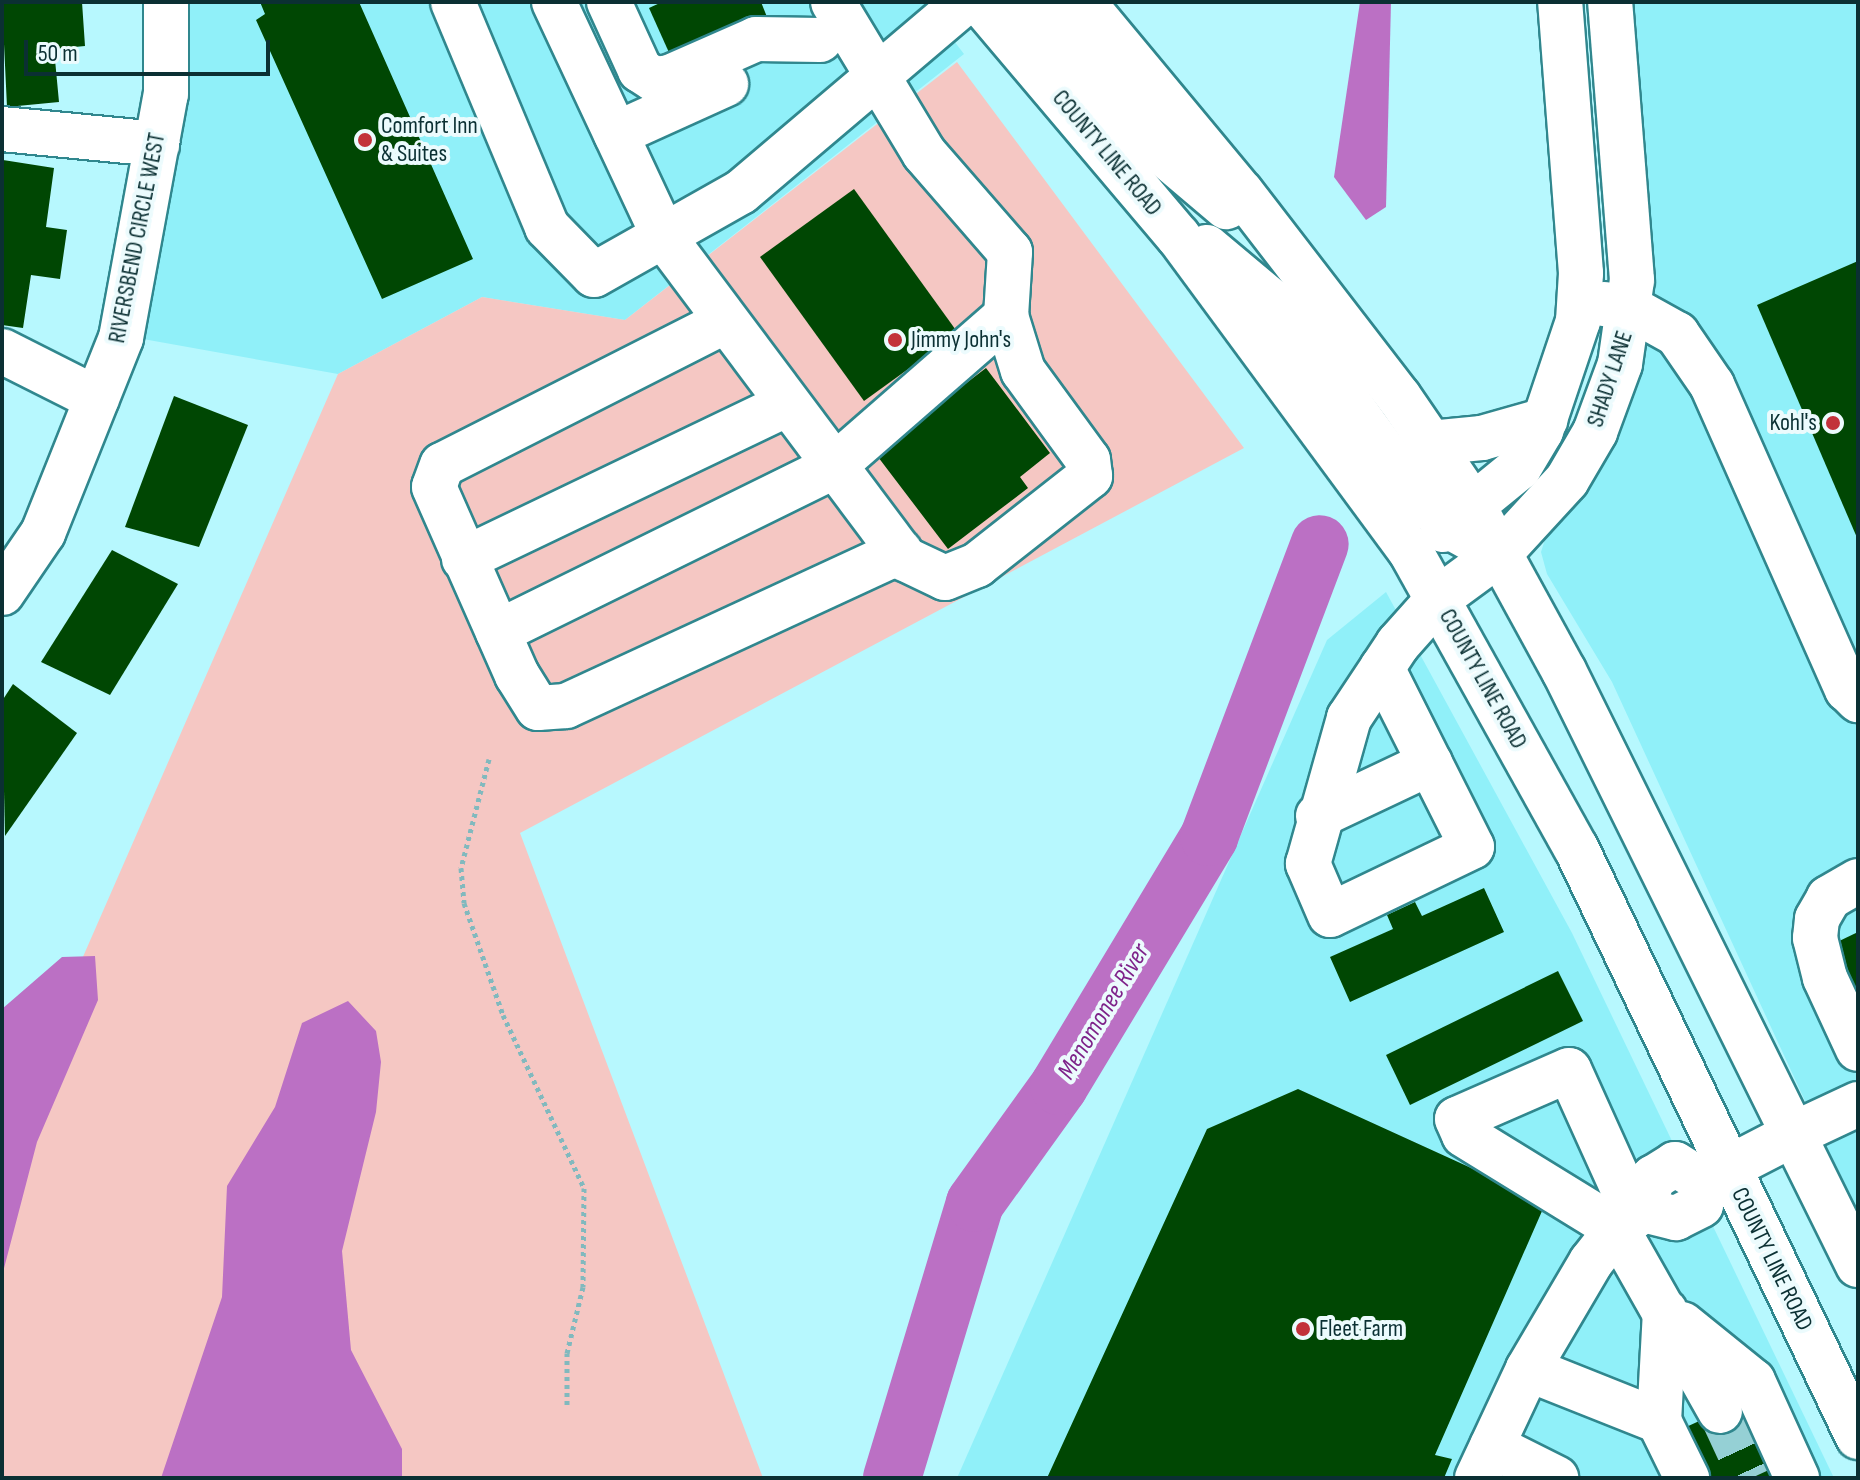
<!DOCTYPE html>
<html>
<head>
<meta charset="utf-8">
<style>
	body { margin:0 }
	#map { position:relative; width:1860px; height:1480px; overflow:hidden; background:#b7f8fe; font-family:"Sofia Sans Condensed",sans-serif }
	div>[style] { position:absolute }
	.built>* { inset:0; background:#90f0f9 }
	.green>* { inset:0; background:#f5c7c3 }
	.water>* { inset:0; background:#bb70c4 }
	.river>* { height:58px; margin:-29px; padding:0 29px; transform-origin:29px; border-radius:29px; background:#bb70c4 }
	.building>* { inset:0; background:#004703 }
	.minor-tunnel>* { height:44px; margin-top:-22px; transform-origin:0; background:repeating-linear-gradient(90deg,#95d0d5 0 44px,transparent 0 66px) }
	.path>* { height:5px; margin-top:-2.5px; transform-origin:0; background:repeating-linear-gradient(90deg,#81b9be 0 4px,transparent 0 8px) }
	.roads { filter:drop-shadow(2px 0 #30878e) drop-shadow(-2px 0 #30878e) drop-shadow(0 2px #30878e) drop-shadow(0 -2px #30878e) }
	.minor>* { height:44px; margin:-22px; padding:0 22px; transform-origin:22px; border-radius:22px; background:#fff }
	.major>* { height:44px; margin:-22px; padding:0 22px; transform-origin:22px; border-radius:22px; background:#fff }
	.dots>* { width:22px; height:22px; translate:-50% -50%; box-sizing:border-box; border:4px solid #ecfbfd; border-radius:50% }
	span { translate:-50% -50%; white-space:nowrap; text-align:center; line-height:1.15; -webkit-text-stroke:8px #ecfbfd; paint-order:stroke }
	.poi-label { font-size:24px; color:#0b3033 }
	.left { translate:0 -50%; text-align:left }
	.right { translate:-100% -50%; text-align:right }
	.street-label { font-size:24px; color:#0b3033 }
	.water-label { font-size:26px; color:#7e238a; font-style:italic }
	.frame { position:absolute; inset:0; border:4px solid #0b3033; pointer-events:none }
	.scale { position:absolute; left:24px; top:40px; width:246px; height:36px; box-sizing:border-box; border:4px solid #0b3033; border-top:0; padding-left:10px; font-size:24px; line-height:28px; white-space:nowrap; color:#0b3033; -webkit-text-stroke:6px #ecfbfd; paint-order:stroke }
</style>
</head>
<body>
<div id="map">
	<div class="built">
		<i style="clip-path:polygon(180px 2px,924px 2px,964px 54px,625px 320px,482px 297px,338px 374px,143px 339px,180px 111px)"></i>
		<i style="clip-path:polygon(1621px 2px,1858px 2px,1858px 1216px,1612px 682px,1547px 574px,1541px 552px,1548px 530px,1619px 404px)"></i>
		<i style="clip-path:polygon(1386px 592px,1572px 933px,1834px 1478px,957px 1478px,1327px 640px)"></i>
	</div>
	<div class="green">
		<i style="clip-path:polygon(957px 62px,1244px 448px,520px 833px,763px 1478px,2px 1478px,2px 1167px,26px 1087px,338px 374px,482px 297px,625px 320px)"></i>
	</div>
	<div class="water">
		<i style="clip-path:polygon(1360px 2px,1391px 2px,1386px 207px,1366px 220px,1334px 177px)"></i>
		<i style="clip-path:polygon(95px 956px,98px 1000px,37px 1142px,2px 1276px,2px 1009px,62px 957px)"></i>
		<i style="clip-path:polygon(348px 1001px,376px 1031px,381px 1062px,376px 1112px,342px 1251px,351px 1350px,402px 1449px,402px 1478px,161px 1478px,222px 1297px,227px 1186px,275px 1107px,302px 1023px)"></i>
	</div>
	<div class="river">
		<i style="left:892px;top:1478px;width:287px;rotate:-73.2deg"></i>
		<i style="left:975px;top:1203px;width:144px;rotate:-54.3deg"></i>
		<i style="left:1059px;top:1086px;width:291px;rotate:-58.9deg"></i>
		<i style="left:1209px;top:837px;width:313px;rotate:-69.3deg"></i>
	</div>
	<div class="building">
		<i style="clip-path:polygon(2px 2px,82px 2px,85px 46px,54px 49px,59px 102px,7px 107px)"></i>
		<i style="clip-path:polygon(260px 2px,359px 2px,473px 259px,382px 299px,256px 20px,265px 14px)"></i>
		<i style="clip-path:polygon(662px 2px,761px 2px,769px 22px,671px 57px,649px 8px)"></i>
		<i style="clip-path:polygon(3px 160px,54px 168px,46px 227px,67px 230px,60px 279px,31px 275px,23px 328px,2px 325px)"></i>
		<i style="clip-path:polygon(854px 189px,958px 333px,864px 401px,760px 257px)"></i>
		<i style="clip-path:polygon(1858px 261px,1858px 540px,1757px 305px)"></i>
		<i style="clip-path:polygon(986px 368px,1050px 453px,1020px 477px,1028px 488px,948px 549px,875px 453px)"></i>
		<i style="clip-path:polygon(174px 396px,248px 425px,199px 547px,125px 527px)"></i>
		<i style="clip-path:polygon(112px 550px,178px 584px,110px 695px,41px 662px)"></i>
		<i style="clip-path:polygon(13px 684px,77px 733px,5px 836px,2px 701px)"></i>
		<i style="clip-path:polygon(1484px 888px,1504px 932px,1350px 1002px,1330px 957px,1393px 929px,1387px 915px,1415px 902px,1422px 916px)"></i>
		<i style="clip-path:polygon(1858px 932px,1858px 997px,1833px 944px)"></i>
		<i style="clip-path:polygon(1558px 971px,1583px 1021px,1410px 1105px,1386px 1055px)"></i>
		<i style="clip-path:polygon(1298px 1089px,1546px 1202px,1435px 1455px,1452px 1459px,1444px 1478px,1047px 1478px,1207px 1129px)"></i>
		<i style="clip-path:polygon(1747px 1399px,1780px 1473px,1769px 1478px,1707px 1478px,1684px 1428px)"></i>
	</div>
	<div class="minor-tunnel">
		<i style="left:1720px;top:1411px;width:74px;rotate:65.2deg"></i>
	</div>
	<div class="path">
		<i style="left:489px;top:759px;width:113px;rotate:104.4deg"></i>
		<i style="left:461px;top:868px;width:35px;rotate:85deg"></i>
		<i style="left:464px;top:903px;width:119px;rotate:70.8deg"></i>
		<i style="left:503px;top:1015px;width:191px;rotate:64.9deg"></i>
		<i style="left:584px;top:1188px;width:99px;rotate:90.6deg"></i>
		<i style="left:583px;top:1287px;width:68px;rotate:103.6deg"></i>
		<i style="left:567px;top:1353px;width:52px;rotate:90deg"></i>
	</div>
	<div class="roads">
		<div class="minor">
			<i style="left:453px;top:2px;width:244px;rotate:67.3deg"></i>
			<i style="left:547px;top:227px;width:67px;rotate:45.6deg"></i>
			<i style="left:594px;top:275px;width:169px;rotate:-29.5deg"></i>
			<i style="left:741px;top:192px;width:294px;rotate:-40.3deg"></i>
			<i style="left:554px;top:2px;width:259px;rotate:64.9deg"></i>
			<i style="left:664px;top:237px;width:402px;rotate:53.2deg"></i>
			<i style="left:905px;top:559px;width:44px;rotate:25.4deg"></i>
			<i style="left:945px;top:578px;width:35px;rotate:-22deg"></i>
			<i style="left:977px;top:565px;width:144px;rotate:-38.2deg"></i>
			<i style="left:1090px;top:476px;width:16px;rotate:-97deg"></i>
			<i style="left:1088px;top:460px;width:110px;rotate:-126.1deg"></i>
			<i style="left:1023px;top:371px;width:58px;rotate:-107.2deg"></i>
			<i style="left:1006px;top:316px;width:64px;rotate:-86.4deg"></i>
			<i style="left:1010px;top:252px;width:131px;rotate:-131deg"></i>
			<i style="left:924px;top:153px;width:176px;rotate:-121.1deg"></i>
			<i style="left:609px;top:2px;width:75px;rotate:65.5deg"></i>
			<i style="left:640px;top:70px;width:17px;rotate:33deg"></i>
			<i style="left:654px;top:79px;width:16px;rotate:-7deg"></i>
			<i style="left:670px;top:77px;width:94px;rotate:-23.8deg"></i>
			<i style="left:756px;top:39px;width:64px;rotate:0.9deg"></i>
			<i style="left:2px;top:129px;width:156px;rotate:5.5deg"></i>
			<i style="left:616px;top:134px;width:121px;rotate:-24.4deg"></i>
			<i style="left:1604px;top:304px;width:26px;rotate:9deg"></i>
			<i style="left:1630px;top:308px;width:54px;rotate:29deg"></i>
			<i style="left:1677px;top:334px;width:62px;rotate:55.5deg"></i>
			<i style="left:1712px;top:385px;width:333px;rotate:66.1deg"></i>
			<i style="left:1847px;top:689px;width:16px;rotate:45deg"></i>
			<i style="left:726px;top:321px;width:318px;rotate:153.1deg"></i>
			<i style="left:442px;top:465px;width:23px;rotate:110deg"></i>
			<i style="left:434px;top:487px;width:206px;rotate:66.2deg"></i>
			<i style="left:517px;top:675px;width:39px;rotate:58deg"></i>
			<i style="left:538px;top:708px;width:28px;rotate:-4deg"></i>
			<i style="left:566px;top:706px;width:368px;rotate:-24.8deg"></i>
			<i style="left:2px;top:351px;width:106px;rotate:26.8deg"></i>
			<i style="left:1443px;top:530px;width:98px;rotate:-39.2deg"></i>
			<i style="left:1519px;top:468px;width:43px;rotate:-59.3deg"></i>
			<i style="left:1541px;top:431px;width:116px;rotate:-71.4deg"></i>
			<i style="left:1578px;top:321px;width:48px;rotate:-86.4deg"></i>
			<i style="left:1581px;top:273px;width:272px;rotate:-94.4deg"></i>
			<i style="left:464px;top:559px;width:358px;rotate:-25.6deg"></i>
			<i style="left:2px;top:593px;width:73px;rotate:-55.7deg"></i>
			<i style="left:43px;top:533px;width:210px;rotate:-68.2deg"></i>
			<i style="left:121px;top:338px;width:248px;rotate:-79.6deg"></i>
			<i style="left:166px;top:94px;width:92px;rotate:-90deg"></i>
			<i style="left:498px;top:632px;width:373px;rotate:-26.2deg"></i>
			<i style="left:833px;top:467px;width:230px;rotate:-41.1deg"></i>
			<i style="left:1382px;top:668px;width:200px;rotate:63.3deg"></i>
			<i style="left:1472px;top:847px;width:157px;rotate:154.4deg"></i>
			<i style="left:1330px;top:915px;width:56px;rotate:-113.3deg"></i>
			<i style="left:1308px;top:864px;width:152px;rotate:-74.3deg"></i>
			<i style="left:1349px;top:718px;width:89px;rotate:-56.5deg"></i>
			<i style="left:1398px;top:644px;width:62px;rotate:-48.3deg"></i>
			<i style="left:1439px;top:598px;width:74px;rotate:-36.3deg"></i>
			<i style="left:1499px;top:554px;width:100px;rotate:-47.4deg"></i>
			<i style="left:1567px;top:480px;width:56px;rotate:-59.7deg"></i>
			<i style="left:1595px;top:432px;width:72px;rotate:-69.8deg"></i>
			<i style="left:1620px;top:364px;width:85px;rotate:-81.9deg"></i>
			<i style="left:1632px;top:280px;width:279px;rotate:-94.5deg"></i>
			<i style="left:1318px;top:816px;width:124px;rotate:-25.3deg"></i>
			<i style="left:1858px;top:881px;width:34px;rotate:150deg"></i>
			<i style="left:1829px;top:898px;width:24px;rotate:120deg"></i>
			<i style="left:1817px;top:919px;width:19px;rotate:96deg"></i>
			<i style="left:1815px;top:938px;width:41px;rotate:76deg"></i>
			<i style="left:1825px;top:978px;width:78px;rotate:65.1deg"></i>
			<i style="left:1794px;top:1134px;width:71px;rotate:-25.1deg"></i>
			<i style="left:1643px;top:1210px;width:34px;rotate:14deg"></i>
			<i style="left:1676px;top:1218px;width:28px;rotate:-27deg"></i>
			<i style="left:1701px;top:1205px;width:25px;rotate:-90deg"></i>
			<i style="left:1635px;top:1216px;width:160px;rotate:-114.3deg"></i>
			<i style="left:1569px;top:1070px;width:122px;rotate:156.4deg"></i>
			<i style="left:1457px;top:1119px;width:17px;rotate:66deg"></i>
			<i style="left:1464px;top:1135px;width:180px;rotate:31.6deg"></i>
			<i style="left:1617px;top:1229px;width:209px;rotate:60.5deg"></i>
			<i style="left:1665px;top:1311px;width:110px;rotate:93.1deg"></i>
			<i style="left:1659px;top:1421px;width:64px;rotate:63.8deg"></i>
			<i style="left:1682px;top:1324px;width:91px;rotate:38.8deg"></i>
			<i style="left:1753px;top:1381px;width:107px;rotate:65.6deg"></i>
			<i style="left:1528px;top:1369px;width:141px;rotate:21.7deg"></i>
			<i style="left:1492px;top:1446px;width:72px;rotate:26.6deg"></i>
			<i style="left:1477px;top:1478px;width:120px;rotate:-64.9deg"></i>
			<i style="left:1528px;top:1369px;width:124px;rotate:-59.5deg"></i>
			<i style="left:1591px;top:1262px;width:42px;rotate:-51.8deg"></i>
			<i style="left:1617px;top:1229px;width:32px;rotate:-36deg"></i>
			<i style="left:1643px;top:1210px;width:34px;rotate:-73deg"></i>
			<i style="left:1653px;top:1178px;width:26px;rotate:-32deg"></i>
			<i style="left:1675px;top:1164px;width:31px;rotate:32deg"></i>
		</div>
		<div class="major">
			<i style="left:980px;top:2px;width:307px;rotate:49.8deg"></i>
			<i style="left:1178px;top:236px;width:393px;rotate:53.6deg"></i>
			<i style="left:1411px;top:552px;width:339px;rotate:60.9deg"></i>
			<i style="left:1576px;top:848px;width:653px;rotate:64.42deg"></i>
			<i style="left:1031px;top:2px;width:197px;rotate:49.1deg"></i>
			<i style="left:1160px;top:151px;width:87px;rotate:40.3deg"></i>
			<i style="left:1083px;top:2px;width:247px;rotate:50.3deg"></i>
			<i style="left:1241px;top:192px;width:259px;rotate:52.4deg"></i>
			<i style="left:1399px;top:397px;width:131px;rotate:55.6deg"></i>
			<i style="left:1473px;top:505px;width:189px;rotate:61.3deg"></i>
			<i style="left:1564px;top:671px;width:663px;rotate:63.67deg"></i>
			<i style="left:1207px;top:247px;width:97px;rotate:40deg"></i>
			<i style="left:1281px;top:309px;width:205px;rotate:54.1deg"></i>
			<i style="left:1401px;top:475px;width:69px;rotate:47.3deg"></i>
			<i style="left:1448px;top:526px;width:58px;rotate:28.8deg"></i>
			<i style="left:1430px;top:443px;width:52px;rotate:-5.5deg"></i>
			<i style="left:1482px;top:438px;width:66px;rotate:-15.9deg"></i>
			<i style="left:1728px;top:1168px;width:74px;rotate:-27.3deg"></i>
		</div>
	</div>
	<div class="dots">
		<i style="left:365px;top:140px;background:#c2323a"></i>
		<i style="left:895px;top:340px;background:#c2323a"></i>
		<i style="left:1833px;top:423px;background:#c2323a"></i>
		<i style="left:1303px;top:1329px;background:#c2323a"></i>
	</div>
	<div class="poi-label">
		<span class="left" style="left:381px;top:140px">Comfort Inn<br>&amp; Suites</span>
		<span class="left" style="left:911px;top:340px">Jimmy John's</span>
		<span class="right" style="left:1817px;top:423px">Kohl's</span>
		<span class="left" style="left:1319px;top:1329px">Fleet Farm</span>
	</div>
	<div class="street-label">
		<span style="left:1107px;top:153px;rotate:50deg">COUNTY LINE ROAD</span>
		<span style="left:137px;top:238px;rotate:-79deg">RIVERSBEND CIRCLE WEST</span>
		<span style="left:1610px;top:379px;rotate:-72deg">SHADY LANE</span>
		<span style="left:1483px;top:679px;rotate:61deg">COUNTY LINE ROAD</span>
		<span style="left:1772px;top:1259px;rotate:64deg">COUNTY LINE ROAD</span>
	</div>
	<div class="water-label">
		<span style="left:1104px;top:1012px;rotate:-59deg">Menomonee River</span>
	</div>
	<div class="frame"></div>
	<div class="scale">50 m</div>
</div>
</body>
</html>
